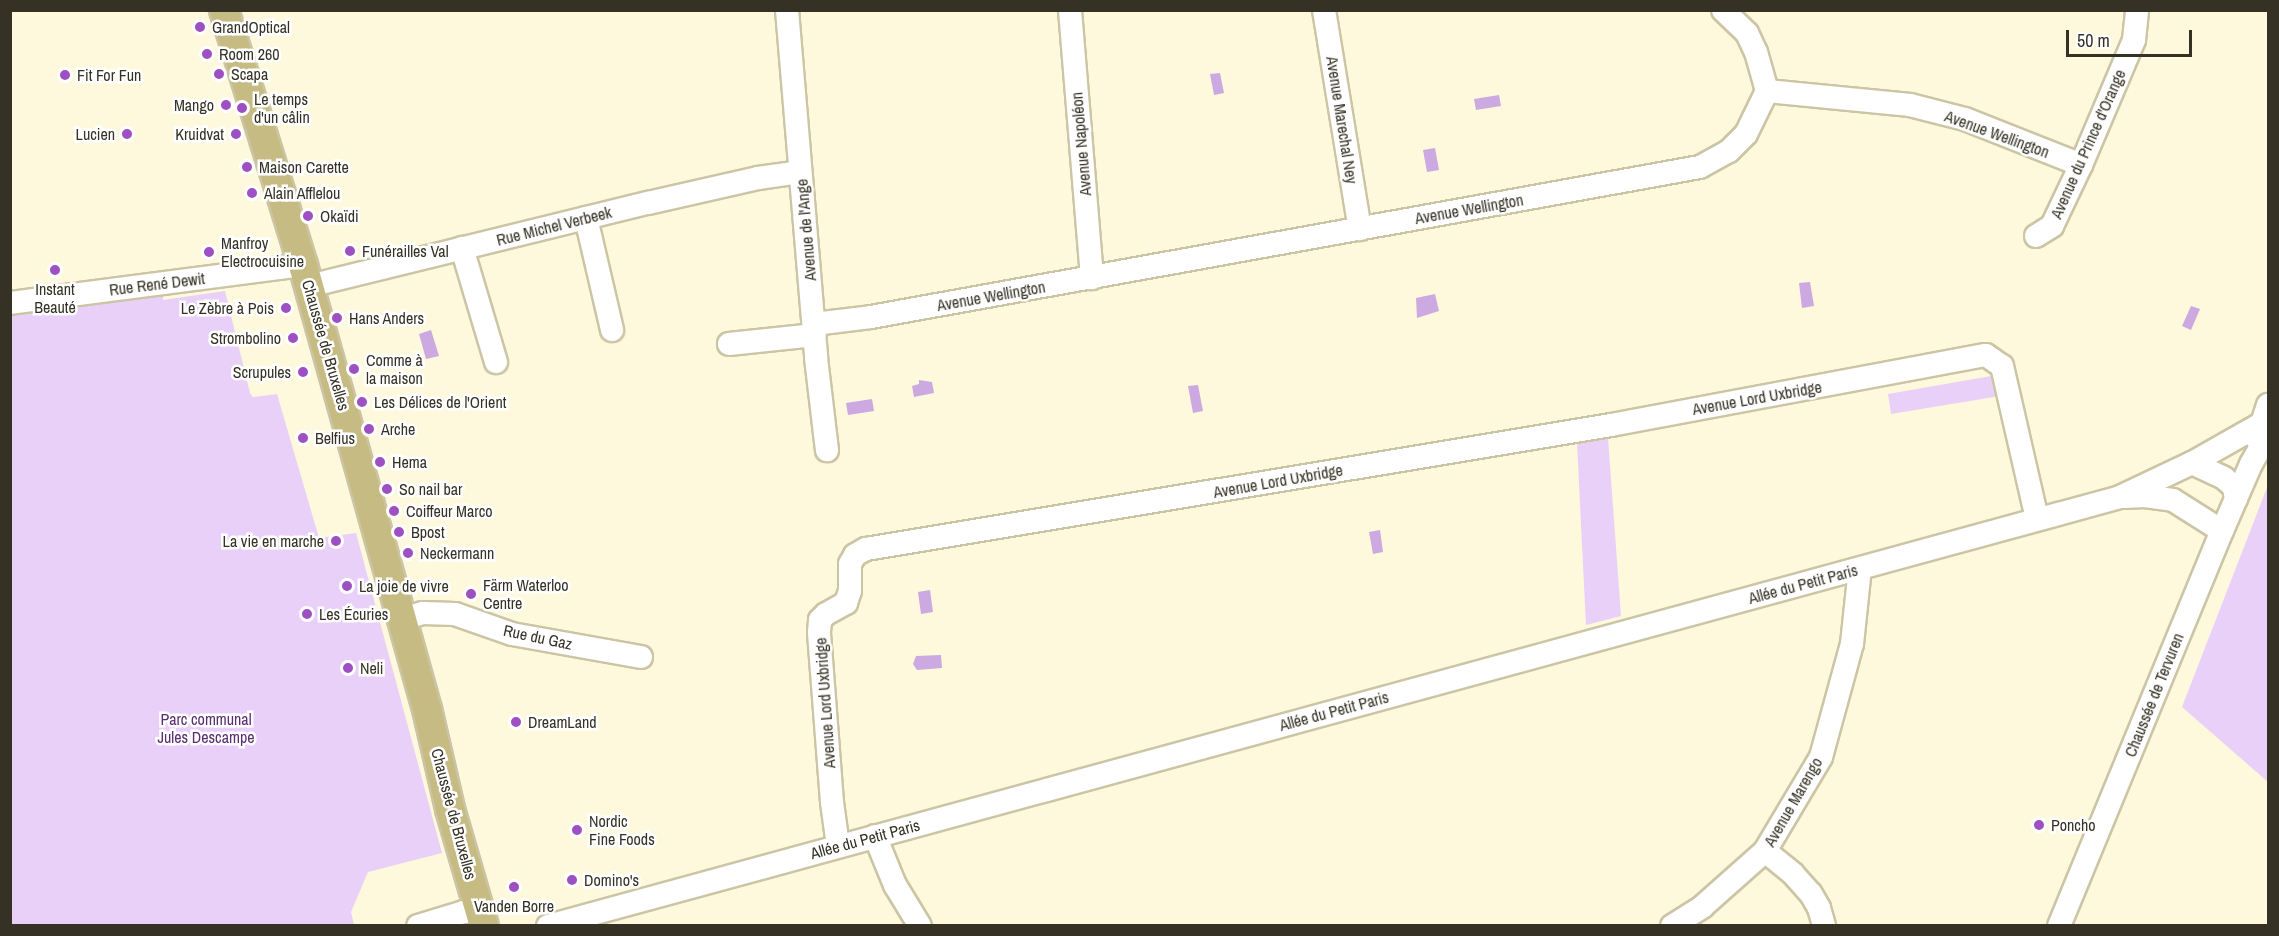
<!DOCTYPE html>
<html>
<head>
<meta charset="utf-8">
<style>
	body { margin:0 }
	#map { position:relative; width:2279px; height:936px; overflow:hidden; background:#fef8dd; font-family:"Archivo Narrow",sans-serif }
	div>[style] { position:absolute }
	.green>* { inset:0; background:#e9d0f9 }
	.water>* { inset:0; background:#cca9e1 }
	.roads { filter:drop-shadow(2px 0 #ccc5a5) drop-shadow(-2px 0 #ccc5a5) drop-shadow(0 2px #ccc5a5) drop-shadow(0 -2px #ccc5a5) }
	.minor>* { height:22px; margin:-11px; padding:0 11px; transform-origin:11px; border-radius:11px; background:#fff }
	.major>* { height:28px; margin:-14px; padding:0 14px; transform-origin:14px; border-radius:14px; background:#c7bb84 }
	.dots>* { width:16px; height:16px; translate:-50% -50%; box-sizing:border-box; border:3px solid #fff; border-radius:50% }
	span { translate:-50% -50%; white-space:nowrap; text-align:center; line-height:1.15; -webkit-text-stroke:5px #fff; paint-order:stroke }
	.poi-label { font-size:16px; color:#353225 }
	.left { translate:0 -50%; text-align:left }
	.right { translate:-100% -50%; text-align:right }
	.street-label { font-size:16px; color:#353225 }
	.park-label { font-size:16px; color:#592d6f }
	.frame { position:absolute; inset:0; border:12px solid #353225; pointer-events:none }
	.scale { position:absolute; left:2066px; top:30px; width:126px; height:27px; box-sizing:border-box; border:3px solid #353225; border-top:0; padding-left:8px; font-size:18px; line-height:21px; white-space:nowrap; color:#353225; -webkit-text-stroke:4px #fff; paint-order:stroke }
</style>
</head>
<body>
<div id="map">
	<div class="green">
		<i style="clip-path:polygon(225px 291px,250px 393px,253px 397px,277px 394px,319px 538px,356px 533px,442px 853px,368px 872px,351px 912px,354px 925px,11px 925px,11px 316px,163px 295px,163px 300px)"></i>
		<i style="clip-path:polygon(1997px 375px,2000px 396px,1891px 414px,1888px 394px)"></i>
		<i style="clip-path:polygon(1608px 438px,1621px 616px,1586px 625px,1577px 443px)"></i>
		<i style="clip-path:polygon(2268px 485px,2268px 782px,2182px 707px)"></i>
	</div>
	<div class="water">
		<i style="clip-path:polygon(1220px 73px,1224px 93px,1214px 95px,1210px 74px)"></i>
		<i style="clip-path:polygon(1499px 95px,1501px 106px,1476px 110px,1474px 99px)"></i>
		<i style="clip-path:polygon(1435px 148px,1439px 170px,1427px 172px,1423px 150px)"></i>
		<i style="clip-path:polygon(1810px 282px,1814px 306px,1802px 308px,1799px 283px)"></i>
		<i style="clip-path:polygon(1435px 294px,1439px 311px,1417px 318px,1416px 298px)"></i>
		<i style="clip-path:polygon(2191px 306px,2200px 309px,2191px 330px,2182px 326px)"></i>
		<i style="clip-path:polygon(431px 330px,439px 356px,426px 359px,419px 334px)"></i>
		<i style="clip-path:polygon(919px 380px,932px 382px,934px 393px,914px 397px,912px 386px,919px 384px)"></i>
		<i style="clip-path:polygon(1198px 385px,1203px 411px,1193px 413px,1188px 386px)"></i>
		<i style="clip-path:polygon(872px 399px,874px 411px,848px 415px,846px 403px)"></i>
		<i style="clip-path:polygon(1380px 530px,1383px 552px,1373px 554px,1369px 532px)"></i>
		<i style="clip-path:polygon(930px 590px,933px 612px,921px 614px,918px 592px)"></i>
		<i style="clip-path:polygon(941px 655px,942px 668px,917px 670px,913px 664px,916px 656px)"></i>
	</div>
	<div class="roads">
		<div class="minor">
			<i style="left:787px;top:10px;width:349px;rotate:85.2deg"></i>
			<i style="left:816px;top:358px;width:93px;rotate:83.2deg"></i>
			<i style="left:1070px;top:10px;width:269px;rotate:85.3deg"></i>
			<i style="left:1324px;top:10px;width:222px;rotate:80.7deg"></i>
			<i style="left:1723px;top:10px;width:33px;rotate:44deg"></i>
			<i style="left:1747px;top:33px;width:21px;rotate:65deg"></i>
			<i style="left:1756px;top:52px;width:41px;rotate:74.2deg"></i>
			<i style="left:1767px;top:91px;width:144px;rotate:5.6deg"></i>
			<i style="left:1910px;top:105px;width:57px;rotate:14.3deg"></i>
			<i style="left:1965px;top:119px;width:125px;rotate:21.6deg"></i>
			<i style="left:586px;top:218px;width:115px;rotate:76.9deg"></i>
			<i style="left:2036px;top:236px;width:19px;rotate:-32deg"></i>
			<i style="left:2052px;top:226px;width:68px;rotate:-64.6deg"></i>
			<i style="left:2081px;top:165px;width:136px;rotate:-67deg"></i>
			<i style="left:2134px;top:40px;width:30px;rotate:-84deg"></i>
			<i style="left:462px;top:248px;width:119px;rotate:73.4deg"></i>
			<i style="left:309px;top:286px;width:349px;rotate:-13.8deg"></i>
			<i style="left:648px;top:203px;width:113px;rotate:-12.8deg"></i>
			<i style="left:758px;top:178px;width:42px;rotate:-8.1deg"></i>
			<i style="left:10px;top:303px;width:295px;rotate:-7.4deg"></i>
			<i style="left:814px;top:324px;width:57px;rotate:-7deg"></i>
			<i style="left:871px;top:317px;width:842px;rotate:-10.26deg"></i>
			<i style="left:1700px;top:167px;width:33px;rotate:-29deg"></i>
			<i style="left:1729px;top:151px;width:24px;rotate:-45deg"></i>
			<i style="left:1746px;top:134px;width:48px;rotate:-64deg"></i>
			<i style="left:729px;top:344px;width:86px;rotate:-6deg"></i>
			<i style="left:2257px;top:439px;width:36px;rotate:-72deg"></i>
			<i style="left:2192px;top:463px;width:35px;rotate:25deg"></i>
			<i style="left:2224px;top:478px;width:13px;rotate:42deg"></i>
			<i style="left:2234px;top:487px;width:12px;rotate:81deg"></i>
			<i style="left:2124px;top:497px;width:21px;rotate:-3deg"></i>
			<i style="left:2145px;top:496px;width:28px;rotate:8deg"></i>
			<i style="left:2173px;top:500px;width:58px;rotate:32.3deg"></i>
			<i style="left:402px;top:619px;width:22px;rotate:-16deg"></i>
			<i style="left:423px;top:613px;width:32px;rotate:2deg"></i>
			<i style="left:455px;top:614px;width:60px;rotate:19.3deg"></i>
			<i style="left:512px;top:634px;width:131px;rotate:10.1deg"></i>
			<i style="left:875px;top:836px;width:53px;rotate:67.8deg"></i>
			<i style="left:895px;top:885px;width:48px;rotate:58.6deg"></i>
			<i style="left:838px;top:846px;width:44px;rotate:-97.8deg"></i>
			<i style="left:832px;top:802px;width:170px;rotate:-94.4deg"></i>
			<i style="left:819px;top:632px;width:12px;rotate:-85deg"></i>
			<i style="left:820px;top:620px;width:8px;rotate:-45deg"></i>
			<i style="left:826px;top:614px;width:23px;rotate:-29deg"></i>
			<i style="left:846px;top:603px;width:13px;rotate:-72deg"></i>
			<i style="left:850px;top:591px;width:27px;rotate:-90deg"></i>
			<i style="left:850px;top:564px;width:10px;rotate:-61deg"></i>
			<i style="left:855px;top:555px;width:13px;rotate:-29deg"></i>
			<i style="left:866px;top:549px;width:755px;rotate:-9.45deg"></i>
			<i style="left:1611px;top:425px;width:381px;rotate:-10.6deg"></i>
			<i style="left:1986px;top:355px;width:19px;rotate:35deg"></i>
			<i style="left:2002px;top:366px;width:157px;rotate:77.1deg"></i>
			<i style="left:1765px;top:851px;width:36px;rotate:39deg"></i>
			<i style="left:1793px;top:874px;width:27px;rotate:48deg"></i>
			<i style="left:1811px;top:894px;width:16px;rotate:60deg"></i>
			<i style="left:1819px;top:908px;width:19px;rotate:74deg"></i>
			<i style="left:418px;top:926px;width:48px;rotate:-16.9deg"></i>
			<i style="left:464px;top:912px;width:16px;rotate:-4deg"></i>
			<i style="left:548px;top:926px;width:1629px;rotate:-15.26deg"></i>
			<i style="left:2120px;top:497px;width:80px;rotate:-25.3deg"></i>
			<i style="left:2192px;top:463px;width:79px;rotate:-29.5deg"></i>
			<i style="left:1672px;top:926px;width:36px;rotate:-32deg"></i>
			<i style="left:1702px;top:907px;width:84px;rotate:-41.6deg"></i>
			<i style="left:1765px;top:851px;width:109px;rotate:-59.2deg"></i>
			<i style="left:1821px;top:757px;width:117px;rotate:-74.7deg"></i>
			<i style="left:1852px;top:644px;width:76px;rotate:-84deg"></i>
			<i style="left:2059px;top:926px;width:427px;rotate:-67.6deg"></i>
			<i style="left:2222px;top:531px;width:73px;rotate:-66.6deg"></i>
			<i style="left:2251px;top:464px;width:34px;rotate:-60deg"></i>
		</div>
		<div class="major">
			<i style="left:224px;top:10px;width:267px;rotate:72.8deg"></i>
			<i style="left:303px;top:265px;width:461px;rotate:74.4deg"></i>
			<i style="left:427px;top:709px;width:103px;rotate:77deg"></i>
			<i style="left:450px;top:809px;width:122px;rotate:73.8deg"></i>
		</div>
	</div>
	<div class="dots">
		<i style="left:200px;top:27px;background:#9c50c2"></i>
		<i style="left:207px;top:54px;background:#9c50c2"></i>
		<i style="left:219px;top:74px;background:#9c50c2"></i>
		<i style="left:65px;top:75px;background:#9c50c2"></i>
		<i style="left:226px;top:105px;background:#9c50c2"></i>
		<i style="left:242px;top:108px;background:#9c50c2"></i>
		<i style="left:127px;top:134px;background:#9c50c2"></i>
		<i style="left:236px;top:134px;background:#9c50c2"></i>
		<i style="left:247px;top:167px;background:#9c50c2"></i>
		<i style="left:252px;top:193px;background:#9c50c2"></i>
		<i style="left:308px;top:216px;background:#9c50c2"></i>
		<i style="left:350px;top:251px;background:#9c50c2"></i>
		<i style="left:209px;top:252px;background:#9c50c2"></i>
		<i style="left:55px;top:270px;background:#9c50c2"></i>
		<i style="left:286px;top:308px;background:#9c50c2"></i>
		<i style="left:337px;top:318px;background:#9c50c2"></i>
		<i style="left:293px;top:338px;background:#9c50c2"></i>
		<i style="left:354px;top:369px;background:#9c50c2"></i>
		<i style="left:303px;top:372px;background:#9c50c2"></i>
		<i style="left:362px;top:402px;background:#9c50c2"></i>
		<i style="left:369px;top:429px;background:#9c50c2"></i>
		<i style="left:303px;top:438px;background:#9c50c2"></i>
		<i style="left:380px;top:462px;background:#9c50c2"></i>
		<i style="left:387px;top:489px;background:#9c50c2"></i>
		<i style="left:394px;top:511px;background:#9c50c2"></i>
		<i style="left:399px;top:532px;background:#9c50c2"></i>
		<i style="left:336px;top:541px;background:#9c50c2"></i>
		<i style="left:408px;top:553px;background:#9c50c2"></i>
		<i style="left:347px;top:586px;background:#9c50c2"></i>
		<i style="left:471px;top:594px;background:#9c50c2"></i>
		<i style="left:307px;top:614px;background:#9c50c2"></i>
		<i style="left:348px;top:668px;background:#9c50c2"></i>
		<i style="left:516px;top:722px;background:#9c50c2"></i>
		<i style="left:2039px;top:825px;background:#9c50c2"></i>
		<i style="left:577px;top:830px;background:#9c50c2"></i>
		<i style="left:572px;top:880px;background:#9c50c2"></i>
		<i style="left:514px;top:887px;background:#9c50c2"></i>
	</div>
	<div class="poi-label">
		<span class="left" style="left:212px;top:27px">GrandOptical</span>
		<span class="left" style="left:219px;top:54px">Room 260</span>
		<span class="left" style="left:231px;top:74px">Scapa</span>
		<span class="left" style="left:77px;top:75px">Fit For Fun</span>
		<span class="left" style="left:254px;top:108px">Le temps<br>d'un câlin</span>
		<span class="right" style="left:214px;top:105px">Mango</span>
		<span class="right" style="left:115px;top:134px">Lucien</span>
		<span class="right" style="left:224px;top:134px">Kruidvat</span>
		<span class="left" style="left:259px;top:167px">Maison Carette</span>
		<span class="left" style="left:264px;top:193px">Alain Afflelou</span>
		<span class="left" style="left:320px;top:216px">Okaïdi</span>
		<span class="left" style="left:221px;top:252px">Manfroy<br>Electrocuisine</span>
		<span class="left" style="left:362px;top:251px">Funérailles Val</span>
		<span style="left:55px;top:298px">Instant<br>Beauté</span>
		<span class="right" style="left:274px;top:308px">Le Zèbre à Pois</span>
		<span class="left" style="left:349px;top:318px">Hans Anders</span>
		<span class="right" style="left:281px;top:338px">Strombolino</span>
		<span class="left" style="left:366px;top:369px">Comme à<br>la maison</span>
		<span class="right" style="left:291px;top:372px">Scrupules</span>
		<span class="left" style="left:374px;top:402px">Les Délices de l'Orient</span>
		<span class="left" style="left:381px;top:429px">Arche</span>
		<span class="left" style="left:315px;top:438px">Belfius</span>
		<span class="left" style="left:392px;top:462px">Hema</span>
		<span class="left" style="left:399px;top:489px">So nail bar</span>
		<span class="left" style="left:406px;top:511px">Coiffeur Marco</span>
		<span class="left" style="left:411px;top:532px">Bpost</span>
		<span class="right" style="left:324px;top:541px">La vie en marche</span>
		<span class="left" style="left:420px;top:553px">Neckermann</span>
		<span class="left" style="left:483px;top:594px">Färm Waterloo<br>Centre</span>
		<span class="left" style="left:359px;top:586px">La joie de vivre</span>
		<span class="left" style="left:319px;top:614px">Les Écuries</span>
		<span class="left" style="left:360px;top:668px">Neli</span>
		<span class="left" style="left:528px;top:722px">DreamLand</span>
		<span class="left" style="left:589px;top:830px">Nordic<br>Fine Foods</span>
		<span class="left" style="left:2051px;top:825px">Poncho</span>
		<span class="left" style="left:584px;top:880px">Domino's</span>
		<span style="left:514px;top:906px">Vanden Borre</span>
	</div>
	<div class="street-label">
		<span style="left:1342px;top:120px;rotate:81deg">Avenue Marechal Ney</span>
		<span style="left:1997px;top:134px;rotate:20deg">Avenue Wellington</span>
		<span style="left:1081px;top:144px;rotate:-95deg">Avenue Napoléon</span>
		<span style="left:2088px;top:144px;rotate:-66deg">Avenue du Prince d'Orange</span>
		<span style="left:1469px;top:209px;rotate:-10deg">Avenue Wellington</span>
		<span style="left:554px;top:226px;rotate:-14deg">Rue Michel Verbeek</span>
		<span style="left:806px;top:230px;rotate:-95deg">Avenue de l'Ange</span>
		<span style="left:157px;top:284px;rotate:-7deg">Rue René Dewit</span>
		<span style="left:991px;top:296px;rotate:-10deg">Avenue Wellington</span>
		<span style="left:326px;top:345px;rotate:74deg">Chaussée de Bruxelles</span>
		<span style="left:1757px;top:398px;rotate:-10deg">Avenue Lord Uxbridge</span>
		<span style="left:1278px;top:481px;rotate:-10deg">Avenue Lord Uxbridge</span>
		<span style="left:1803px;top:584px;rotate:-15deg">Allée du Petit Paris</span>
		<span style="left:538px;top:637px;rotate:12deg">Rue du Gaz</span>
		<span style="left:2154px;top:695px;rotate:-68deg">Chaussée de Tervuren</span>
		<span style="left:825px;top:703px;rotate:-94deg">Avenue Lord Uxbridge</span>
		<span style="left:1334px;top:711px;rotate:-15deg">Allée du Petit Paris</span>
		<span style="left:1793px;top:802px;rotate:-60deg">Avenue Marengo</span>
		<span style="left:454px;top:814px;rotate:75deg">Chaussée de Bruxelles</span>
		<span style="left:865px;top:839px;rotate:-15deg">Allée du Petit Paris</span>
	</div>
	<div class="park-label">
		<span style="left:206px;top:728px">Parc communal<br>Jules Descampe</span>
	</div>
	<div class="frame"></div>
	<div class="scale">50 m</div>
</div>
</body>
</html>
